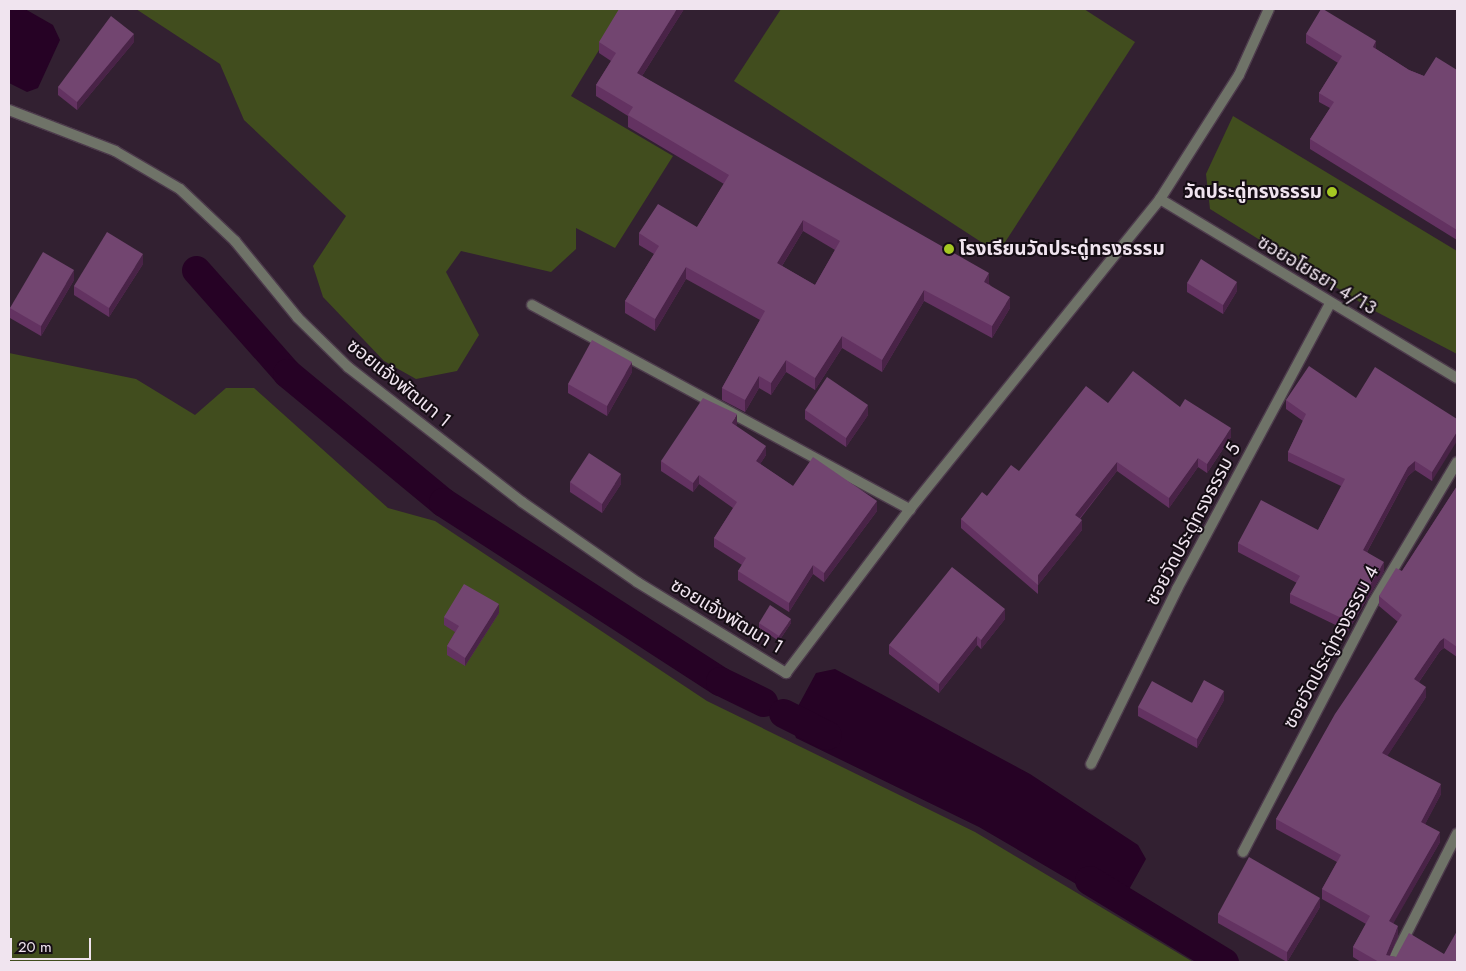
<!DOCTYPE html>
<html>
<head>
<meta charset="utf-8">
<style>
	body { margin:0 }
	#map { position:relative; width:1466px; height:971px; overflow:hidden; background:#322031; font-family:Jost,"Noto Sans Thai",sans-serif }
	div>[style] { position:absolute }
	.green>* { inset:0; background:#414d1e }
	.water>* { inset:0; background:#260225 }
	.canal>* { height:29px; margin:-14.5px; padding:0 14.5px; transform-origin:14.5px; border-radius:14.5px; background:#260225 }
	.roads { filter:drop-shadow(1px 0 #4d3b4c) drop-shadow(-1px 0 #4d3b4c) drop-shadow(0 1px #4d3b4c) drop-shadow(0 -1px #4d3b4c) }
	.minor>* { height:10px; margin:-5px; padding:0 5px; transform-origin:5px; border-radius:5px; background:#6f7368 }
	.wall>* { inset:0; background:#633261 }
	.shaded-wall>* { inset:0; background:#492347 }
	.building>* { inset:0; background:#724570 }
	.dots>* { width:14px; height:14px; translate:-50% -50%; box-sizing:border-box; border:2px solid #150d14; border-radius:50% }
	span { translate:-50% -50%; white-space:nowrap; text-align:center; line-height:1.15; -webkit-text-stroke:4px #150d14; paint-order:stroke }
	.poi-label { font-size:19px; color:#f0e4ef; font-weight:700 }
	.right { translate:-100% -50%; text-align:right }
	.left { translate:0 -50%; text-align:left }
	.street-label { font-size:19px; color:#f0e4ef }
	.frame { position:absolute; inset:0; border:10px solid #f0e4ef; pointer-events:none }
	.scale { position:absolute; left:10px; top:938px; width:81px; height:22px; box-sizing:border-box; border:2px solid #f0e4ef; border-top:0; padding-left:6px; font-size:15px; line-height:18px; white-space:nowrap; color:#f0e4ef; -webkit-text-stroke:4px #150d14; paint-order:stroke }
</style>
</head>
<body>
<div id="map">
	<div class="green">
		<i style="clip-path:polygon(136px 9px,624px 9px,571px 96px,673px 156px,615px 248px,576px 228px,576px 249px,551px 272px,461px 251px,446px 272px,479px 335px,457px 371px,416px 379px,384px 361px,323px 297px,313px 266px,346px 216px,244px 120px,220px 64px)"></i>
		<i style="clip-path:polygon(781px 9px,1084px 9px,1135px 42px,998px 253px,734px 81px)"></i>
		<i style="clip-path:polygon(1233px 116px,1457px 251px,1457px 354px,1371px 309px,1210px 209px,1206px 174px)"></i>
		<i style="clip-path:polygon(9px 353px,136px 379px,195px 415px,226px 388px,254px 388px,388px 508px,435px 521px,707px 701px,975px 832px,1193px 962px,9px 962px)"></i>
	</div>
	<div class="water">
		<i style="clip-path:polygon(9px 9px,25px 9px,53px 25px,60px 40px,38px 88px,27px 92px,9px 83px)"></i>
		<i style="clip-path:polygon(835px 669px,1030px 774px,1138px 845px,1146px 859px,1122px 902px,1112px 905px,979px 827px,796px 738px,790px 721px,816px 673px)"></i>
	</div>
	<div class="canal">
		<i style="left:196px;top:270px;width:137px;rotate:48.5deg"></i>
		<i style="left:287px;top:373px;width:202px;rotate:39.6deg"></i>
		<i style="left:443px;top:502px;width:330px;rotate:32.9deg"></i>
		<i style="left:720px;top:681px;width:48px;rotate:26deg"></i>
		<i style="left:783px;top:713px;width:49px;rotate:26.6deg"></i>
		<i style="left:1089px;top:880px;width:158px;rotate:31.3deg"></i>
	</div>
	<div class="roads">
		<div class="minor">
			<i style="left:9px;top:110px;width:114px;rotate:21.1deg"></i>
			<i style="left:115px;top:151px;width:75px;rotate:30.3deg"></i>
			<i style="left:180px;top:189px;width:76px;rotate:43.4deg"></i>
			<i style="left:235px;top:241px;width:99px;rotate:50.7deg"></i>
			<i style="left:298px;top:318px;width:70px;rotate:44.4deg"></i>
			<i style="left:348px;top:367px;width:220px;rotate:37.8deg"></i>
			<i style="left:522px;top:502px;width:140px;rotate:34.8deg"></i>
			<i style="left:637px;top:582px;width:175px;rotate:31.4deg"></i>
			<i style="left:786px;top:673px;width:206px;rotate:-52.9deg"></i>
			<i style="left:910px;top:509px;width:398px;rotate:-51.1deg"></i>
			<i style="left:1160px;top:199px;width:147px;rotate:-57.5deg"></i>
			<i style="left:1239px;top:75px;width:72px;rotate:-65.6deg"></i>
			<i style="left:1160px;top:199px;width:347px;rotate:31.1deg"></i>
			<i style="left:532px;top:305px;width:430px;rotate:28.4deg"></i>
			<i style="left:1091px;top:764px;width:195px;rotate:-63.8deg"></i>
			<i style="left:1177px;top:589px;width:323px;rotate:-61.8deg"></i>
			<i style="left:1243px;top:852px;width:281px;rotate:-62.4deg"></i>
			<i style="left:1373px;top:603px;width:164px;rotate:-59.2deg"></i>
			<i style="left:1392px;top:962px;width:144px;rotate:-63.1deg"></i>
		</div>
	</div>
	<div class="wall">
		<i style="clip-path:polygon(evenodd,684px 9px,642px 76px,989px 284px,1010px 308px,992px 338px,924px 301px,882px 372px,842px 348px,815px 390px,786px 372px,771px 395px,759px 388px,745px 412px,722px 400px,722px 388px,760px 320px,686px 279px,655px 331px,625px 313px,625px 301px,654px 254px,639px 245px,639px 233px,697px 227px,724px 184px,628px 127px,628px 116px,596px 96px,596px 85px,611px 61px,599px 53px,599px 42px,684px 9px,803px 231px,835px 250px,815px 285px,782px 266px,803px 231px)"></i>
		<i style="clip-path:polygon(1306px 34px,1376px 49px,1409px 70px,1424px 76px,1457px 70px,1457px 240px,1310px 149px,1310px 139px,1330px 108px,1319px 102px,1319px 93px,1338px 63px,1306px 43px)"></i>
		<i style="clip-path:polygon(134px 42px,77px 110px,58px 95px,58px 87px)"></i>
		<i style="clip-path:polygon(143px 264px,109px 317px,74px 295px,74px 286px)"></i>
		<i style="clip-path:polygon(74px 280px,41px 336px,10px 318px,10px 308px)"></i>
		<i style="clip-path:polygon(1187px 283px,1237px 291px,1223px 314px,1187px 292px)"></i>
		<i style="clip-path:polygon(632px 372px,607px 416px,568px 393px,568px 384px)"></i>
		<i style="clip-path:polygon(1356px 398px,1457px 419px,1432px 481px,1415px 470px,1408px 476px,1367px 552px,1384px 571px,1348px 631px,1290px 603px,1290px 594px,1297px 583px,1238px 552px,1238px 543px,1318px 530px,1341px 486px,1288px 461px,1288px 452px,1303px 421px,1286px 409px,1286px 400px)"></i>
		<i style="clip-path:polygon(1180px 407px,1231px 437px,1207px 473px,1198px 467px,1169px 508px,1117px 471px,1080px 519px,1082px 530px,1038px 585px,1038px 594px,961px 528px,961px 519px,987px 496px,1019px 471px)"></i>
		<i style="clip-path:polygon(805px 410px,868px 415px,846px 447px,805px 419px)"></i>
		<i style="clip-path:polygon(737px 424px,736px 426px,766px 455px,760px 464px,793px 486px,877px 511px,824px 582px,813px 574px,789px 612px,738px 580px,738px 571px,742px 565px,714px 547px,714px 538px,733px 508px,699px 484px,693px 492px,661px 471px,661px 461px)"></i>
		<i style="clip-path:polygon(570px 482px,621px 484px,602px 513px,570px 492px)"></i>
		<i style="clip-path:polygon(1457px 486px,1457px 657px,1444px 648px,1440px 651px,1419px 682px,1426px 697px,1387px 756px,1441px 794px,1425px 824px,1440px 842px,1393px 923px,1398px 936px,1390px 956px,1396px 957px,1457px 962px,1361px 962px,1353px 957px,1353px 947px,1366px 924px,1322px 899px,1322px 889px,1337px 862px,1276px 829px,1276px 819px,1398px 622px,1379px 606px,1379px 596px,1402px 571px)"></i>
		<i style="clip-path:polygon(499px 613px,465px 666px,447px 655px,447px 646px,455px 632px,444px 625px,444px 617px)"></i>
		<i style="clip-path:polygon(1005px 619px,981px 649px,977px 645px,939px 693px,889px 654px,889px 645px)"></i>
		<i style="clip-path:polygon(759px 623px,791px 623px,779px 641px,759px 628px)"></i>
		<i style="clip-path:polygon(1224px 700px,1197px 748px,1138px 716px,1138px 707px)"></i>
		<i style="clip-path:polygon(1320px 907px,1287px 962px,1218px 923px,1218px 914px)"></i>
	</div>
	<div class="shaded-wall">
		<i style="clip-path:polygon(677px 9px,684px 9px,637px 84px,637px 73px)"></i>
		<i style="clip-path:polygon(134px 34px,134px 42px,77px 110px,77px 102px)"></i>
		<i style="clip-path:polygon(1376px 41px,1376px 51px,1373px 47px)"></i>
		<i style="clip-path:polygon(803px 220px,803px 231px,777px 274px,777px 263px)"></i>
		<i style="clip-path:polygon(143px 254px,143px 264px,109px 317px,109px 308px)"></i>
		<i style="clip-path:polygon(686px 267px,686px 279px,655px 331px,655px 319px)"></i>
		<i style="clip-path:polygon(74px 270px,74px 280px,41px 336px,41px 326px)"></i>
		<i style="clip-path:polygon(989px 273px,989px 285px,984px 282px)"></i>
		<i style="clip-path:polygon(1237px 282px,1237px 291px,1223px 314px,1223px 305px)"></i>
		<i style="clip-path:polygon(924px 290px,924px 301px,882px 372px,882px 360px)"></i>
		<i style="clip-path:polygon(1010px 297px,1010px 308px,992px 338px,992px 326px)"></i>
		<i style="clip-path:polygon(842px 336px,842px 348px,815px 390px,815px 378px)"></i>
		<i style="clip-path:polygon(786px 360px,786px 372px,771px 395px,771px 383px)"></i>
		<i style="clip-path:polygon(632px 362px,632px 372px,607px 416px,607px 406px)"></i>
		<i style="clip-path:polygon(759px 376px,759px 388px,745px 412px,745px 400px)"></i>
		<i style="clip-path:polygon(868px 405px,868px 415px,846px 447px,846px 438px)"></i>
		<i style="clip-path:polygon(737px 414px,737px 424px,732px 432px,732px 423px)"></i>
		<i style="clip-path:polygon(1231px 428px,1231px 437px,1207px 473px,1207px 464px)"></i>
		<i style="clip-path:polygon(1457px 432px,1457px 441px,1432px 481px,1432px 472px)"></i>
		<i style="clip-path:polygon(766px 446px,766px 455px,756px 470px,756px 461px)"></i>
		<i style="clip-path:polygon(1198px 458px,1198px 467px,1169px 508px,1169px 498px)"></i>
		<i style="clip-path:polygon(1415px 461px,1415px 470px,1408px 476px,1363px 559px,1363px 550px,1408px 467px)"></i>
		<i style="clip-path:polygon(1117px 462px,1117px 471px,1075px 524px,1075px 515px)"></i>
		<i style="clip-path:polygon(621px 474px,621px 484px,602px 513px,602px 504px)"></i>
		<i style="clip-path:polygon(699px 475px,699px 484px,693px 492px,693px 483px)"></i>
		<i style="clip-path:polygon(877px 501px,877px 511px,824px 582px,824px 573px)"></i>
		<i style="clip-path:polygon(1082px 520px,1082px 530px,1038px 585px,1038px 575px)"></i>
		<i style="clip-path:polygon(1384px 562px,1384px 571px,1348px 631px,1348px 621px)"></i>
		<i style="clip-path:polygon(813px 565px,813px 574px,789px 612px,789px 603px)"></i>
		<i style="clip-path:polygon(499px 604px,499px 613px,465px 666px,465px 658px)"></i>
		<i style="clip-path:polygon(1005px 609px,1005px 619px,981px 649px,981px 640px)"></i>
		<i style="clip-path:polygon(791px 619px,791px 623px,779px 641px,779px 636px)"></i>
		<i style="clip-path:polygon(977px 636px,977px 645px,939px 693px,939px 684px)"></i>
		<i style="clip-path:polygon(1444px 638px,1444px 648px,1440px 651px,1414px 689px,1414px 679px,1440px 641px)"></i>
		<i style="clip-path:polygon(1426px 687px,1426px 697px,1382px 764px,1382px 753px)"></i>
		<i style="clip-path:polygon(1224px 691px,1224px 700px,1197px 748px,1197px 739px)"></i>
		<i style="clip-path:polygon(1441px 784px,1441px 794px,1421px 832px,1421px 822px)"></i>
		<i style="clip-path:polygon(1440px 832px,1440px 842px,1389px 931px,1389px 921px)"></i>
		<i style="clip-path:polygon(1320px 898px,1320px 907px,1287px 962px,1287px 952px)"></i>
		<i style="clip-path:polygon(1398px 926px,1398px 936px,1387px 962px,1386px 955px)"></i>
	</div>
	<div class="building">
		<i style="clip-path:polygon(evenodd,619px 9px,677px 9px,637px 73px,989px 273px,984px 282px,1010px 297px,992px 326px,924px 290px,882px 360px,842px 336px,815px 378px,786px 360px,771px 383px,759px 376px,745px 400px,722px 388px,765px 311px,686px 267px,655px 319px,625px 301px,659px 246px,639px 233px,658px 204px,697px 227px,729px 175px,628px 115px,633px 107px,596px 85px,616px 53px,599px 42px,619px 9px,803px 220px,840px 241px,815px 285px,777px 263px,803px 220px)"></i>
		<i style="clip-path:polygon(1321px 9px,1323px 9px,1376px 41px,1373px 47px,1409px 70px,1424px 76px,1436px 57px,1457px 70px,1457px 230px,1310px 139px,1334px 102px,1319px 93px,1342px 56px,1306px 34px)"></i>
		<i style="clip-path:polygon(111px 16px,134px 34px,77px 102px,58px 87px)"></i>
		<i style="clip-path:polygon(107px 232px,143px 254px,109px 308px,74px 286px)"></i>
		<i style="clip-path:polygon(43px 252px,74px 270px,41px 326px,10px 308px)"></i>
		<i style="clip-path:polygon(1201px 259px,1237px 282px,1223px 305px,1187px 283px)"></i>
		<i style="clip-path:polygon(592px 340px,632px 362px,607px 406px,568px 384px)"></i>
		<i style="clip-path:polygon(1309px 366px,1356px 398px,1375px 367px,1457px 419px,1457px 432px,1432px 472px,1415px 461px,1408px 467px,1363px 550px,1384px 562px,1348px 621px,1290px 594px,1300px 576px,1238px 543px,1261px 500px,1318px 530px,1345px 479px,1288px 452px,1306px 414px,1286px 400px)"></i>
		<i style="clip-path:polygon(1133px 371px,1180px 407px,1185px 399px,1231px 428px,1207px 464px,1198px 458px,1169px 498px,1117px 462px,1075px 515px,1082px 520px,1038px 575px,1038px 585px,961px 519px,982px 492px,987px 496px,1011px 465px,1019px 471px,1086px 386px,1108px 403px)"></i>
		<i style="clip-path:polygon(827px 377px,868px 405px,846px 438px,805px 410px)"></i>
		<i style="clip-path:polygon(703px 398px,737px 414px,732px 423px,766px 446px,756px 461px,793px 486px,813px 457px,877px 501px,824px 573px,813px 565px,789px 603px,738px 571px,746px 558px,714px 538px,737px 502px,699px 475px,693px 483px,661px 461px)"></i>
		<i style="clip-path:polygon(589px 453px,621px 474px,602px 504px,570px 482px)"></i>
		<i style="clip-path:polygon(1457px 486px,1457px 647px,1444px 638px,1440px 641px,1414px 679px,1426px 687px,1382px 753px,1441px 784px,1421px 822px,1440px 832px,1389px 921px,1398px 926px,1386px 955px,1396px 957px,1409px 933px,1444px 954px,1457px 931px,1457px 962px,1379px 962px,1353px 947px,1370px 916px,1322px 889px,1341px 855px,1276px 819px,1335px 714px,1402px 615px,1379px 596px,1396px 568px,1402px 571px)"></i>
		<i style="clip-path:polygon(952px 567px,1005px 609px,981px 640px,977px 636px,939px 684px,889px 645px)"></i>
		<i style="clip-path:polygon(464px 584px,499px 604px,465px 658px,447px 646px,459px 626px,444px 617px)"></i>
		<i style="clip-path:polygon(770px 605px,791px 619px,779px 636px,759px 623px)"></i>
		<i style="clip-path:polygon(1204px 680px,1224px 691px,1197px 739px,1138px 707px,1152px 681px,1192px 703px)"></i>
		<i style="clip-path:polygon(1249px 857px,1320px 898px,1287px 952px,1218px 914px)"></i>
	</div>
	<div class="dots">
		<i style="left:1332px;top:192px;background:#a5c822"></i>
		<i style="left:949px;top:249px;background:#a5c822"></i>
	</div>
	<div class="poi-label">
		<span class="right" style="left:1322px;top:192px">วัดประดู่ทรงธรรม</span>
		<span class="left" style="left:959px;top:249px">โรงเรียนวัดประดู่ทรงธรรม</span>
	</div>
	<div class="street-label">
		<span style="left:1317px;top:275px;rotate:31deg">ซอยอโยธยา 4/13</span>
		<span style="left:399px;top:383px;rotate:39deg">ซอยแจ้งพัฒนา 1</span>
		<span style="left:1193px;top:524px;rotate:-62deg">ซอยวัดประดู่ทรงธรรม 5</span>
		<span style="left:727px;top:616px;rotate:31deg">ซอยแจ้งพัฒนา 1</span>
		<span style="left:1331px;top:647px;rotate:-62deg">ซอยวัดประดู่ทรงธรรม 4</span>
	</div>
	<div class="frame"></div>
	<div class="scale">20 m</div>
</div>
</body>
</html>
